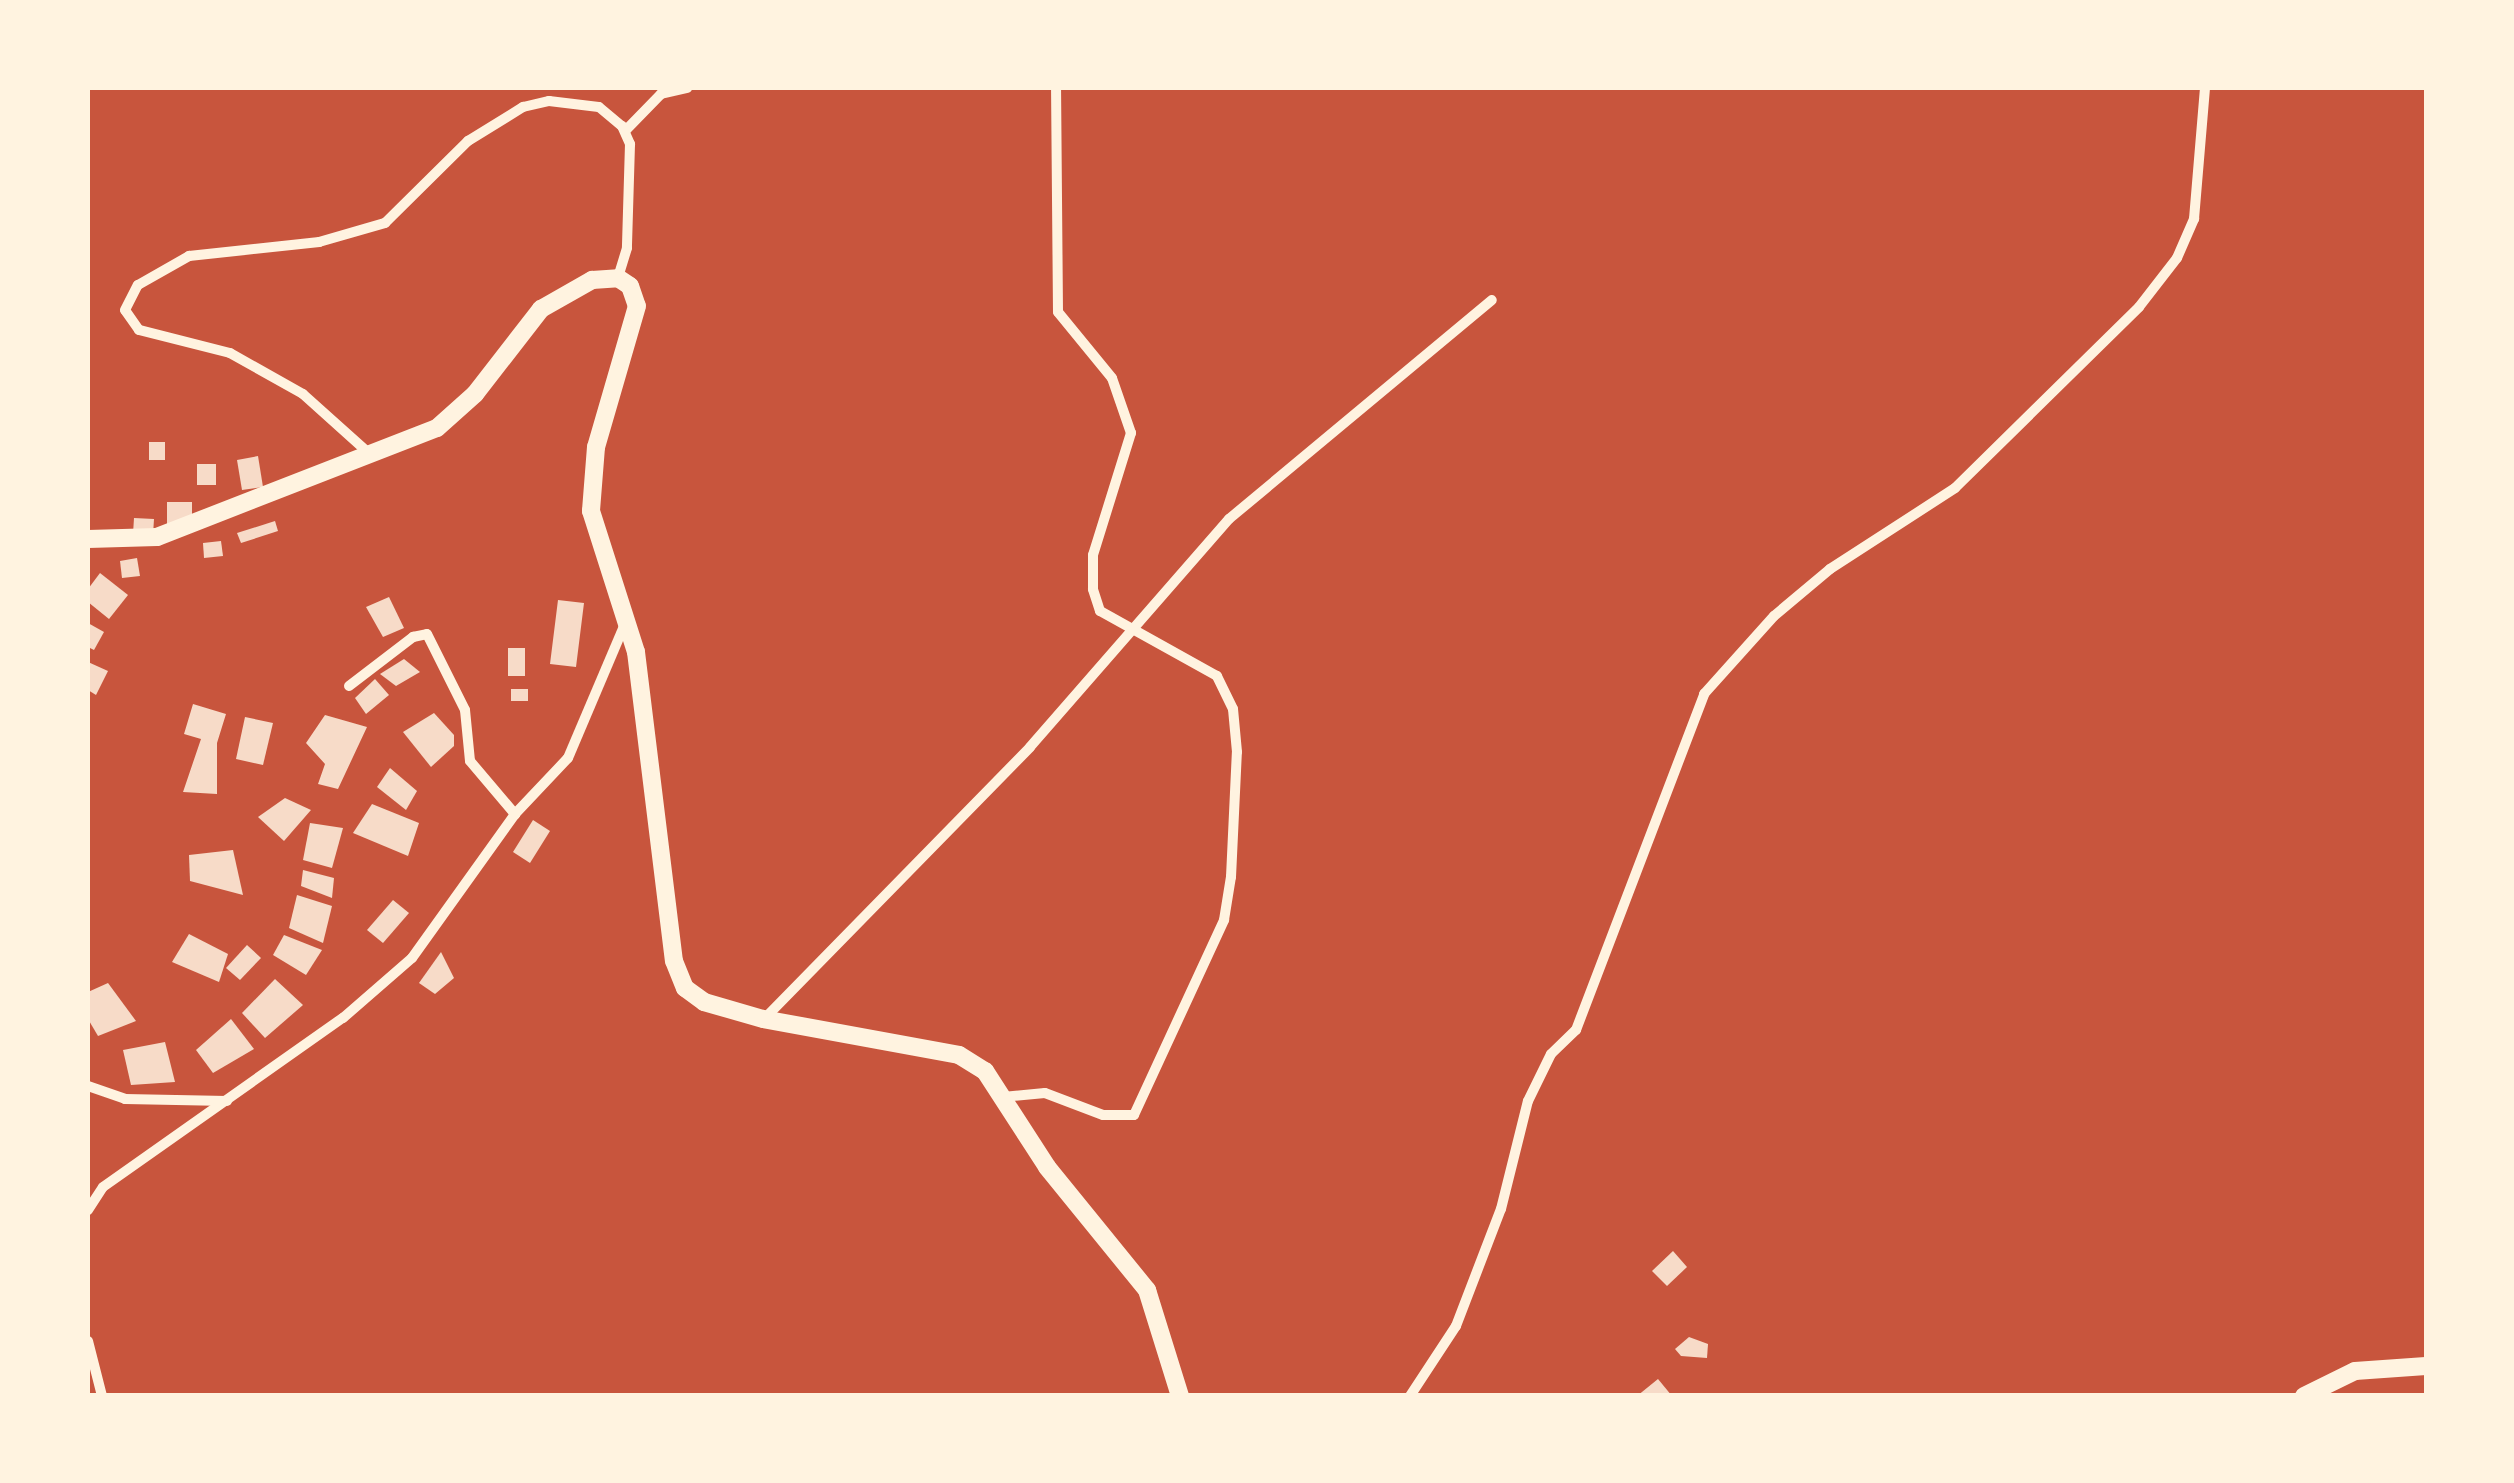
<!DOCTYPE html>
<html>
<head>
<meta charset="utf-8">
<style>
	body { margin:0 }
	#map { position:relative; width:2514px; height:1483px; overflow:hidden; background:#c8553d; font-family:"Roboto Condensed",sans-serif }
	div>[style] { position:absolute }
	.building>* { inset:0; background:#f7dbc8 }
	.minor>* { height:10px; margin:-5px; padding:0 5px; transform-origin:5px; border-radius:5px; background:#fff3e0 }
	.tertiary>* { height:18px; margin:-9px; padding:0 9px; transform-origin:9px; border-radius:9px; background:#fff3e0 }
	span { translate:-50% -50%; white-space:nowrap; text-align:center; line-height:1.15; -webkit-text-stroke:8px #fff3e0; paint-order:stroke }
	.frame { position:absolute; inset:0; border:90px solid #fff3e0; pointer-events:none }
</style>
</head>
<body>
<div id="map">
	<div class="building">
		<i style="clip-path:polygon(149px 442px,165px 442px,165px 460px,149px 460px)"></i>
		<i style="clip-path:polygon(258px 456px,263px 487px,242px 490px,237px 460px)"></i>
		<i style="clip-path:polygon(197px 464px,216px 464px,216px 485px,197px 485px)"></i>
		<i style="clip-path:polygon(167px 502px,192px 502px,192px 524px,167px 524px)"></i>
		<i style="clip-path:polygon(134px 518px,154px 519px,153px 535px,133px 534px)"></i>
		<i style="clip-path:polygon(275px 521px,278px 531px,241px 543px,237px 533px)"></i>
		<i style="clip-path:polygon(221px 541px,223px 556px,204px 558px,203px 543px)"></i>
		<i style="clip-path:polygon(137px 558px,140px 576px,122px 578px,120px 561px)"></i>
		<i style="clip-path:polygon(100px 573px,128px 595px,109px 619px,88px 602px,88px 589px)"></i>
		<i style="clip-path:polygon(389px 597px,404px 628px,383px 637px,366px 607px)"></i>
		<i style="clip-path:polygon(558px 600px,584px 603px,576px 667px,550px 664px)"></i>
		<i style="clip-path:polygon(88px 623px,104px 632px,94px 650px,88px 647px)"></i>
		<i style="clip-path:polygon(508px 648px,525px 648px,525px 676px,508px 676px)"></i>
		<i style="clip-path:polygon(404px 659px,420px 672px,396px 686px,380px 674px)"></i>
		<i style="clip-path:polygon(88px 662px,108px 671px,96px 695px,88px 690px)"></i>
		<i style="clip-path:polygon(375px 679px,389px 695px,366px 714px,355px 698px)"></i>
		<i style="clip-path:polygon(511px 689px,528px 689px,528px 701px,511px 701px)"></i>
		<i style="clip-path:polygon(193px 704px,226px 714px,217px 743px,217px 794px,183px 792px,201px 739px,184px 734px)"></i>
		<i style="clip-path:polygon(434px 713px,454px 735px,454px 746px,431px 767px,403px 732px)"></i>
		<i style="clip-path:polygon(325px 715px,367px 727px,338px 789px,318px 784px,325px 764px,306px 743px)"></i>
		<i style="clip-path:polygon(245px 717px,273px 723px,263px 765px,236px 759px)"></i>
		<i style="clip-path:polygon(390px 768px,417px 791px,406px 810px,377px 787px)"></i>
		<i style="clip-path:polygon(285px 798px,311px 810px,284px 841px,258px 817px)"></i>
		<i style="clip-path:polygon(372px 804px,419px 823px,408px 856px,353px 833px)"></i>
		<i style="clip-path:polygon(533px 820px,550px 831px,530px 863px,513px 852px)"></i>
		<i style="clip-path:polygon(310px 823px,343px 828px,332px 868px,303px 860px)"></i>
		<i style="clip-path:polygon(233px 850px,243px 895px,190px 881px,189px 855px)"></i>
		<i style="clip-path:polygon(303px 870px,334px 878px,332px 898px,301px 886px)"></i>
		<i style="clip-path:polygon(297px 895px,332px 906px,323px 943px,289px 928px)"></i>
		<i style="clip-path:polygon(393px 900px,409px 913px,383px 943px,367px 930px)"></i>
		<i style="clip-path:polygon(189px 934px,228px 954px,219px 982px,172px 962px)"></i>
		<i style="clip-path:polygon(284px 935px,322px 950px,306px 975px,273px 955px)"></i>
		<i style="clip-path:polygon(247px 945px,261px 958px,240px 980px,226px 968px)"></i>
		<i style="clip-path:polygon(441px 952px,454px 978px,435px 994px,419px 983px)"></i>
		<i style="clip-path:polygon(275px 979px,303px 1005px,265px 1038px,242px 1013px)"></i>
		<i style="clip-path:polygon(108px 983px,136px 1021px,98px 1036px,88px 1019px,88px 992px)"></i>
		<i style="clip-path:polygon(231px 1019px,254px 1049px,213px 1073px,196px 1050px)"></i>
		<i style="clip-path:polygon(165px 1042px,175px 1082px,131px 1085px,123px 1050px)"></i>
		<i style="clip-path:polygon(1673px 1251px,1687px 1267px,1667px 1286px,1652px 1271px)"></i>
		<i style="clip-path:polygon(1689px 1337px,1708px 1344px,1707px 1358px,1681px 1356px,1675px 1349px)"></i>
		<i style="clip-path:polygon(1658px 1379px,1672px 1396px,1637px 1396px)"></i>
	</div>
	<div class="minor">
		<i style="left:625px;top:131px;width:52px;rotate:-45.8deg"></i>
		<i style="left:661px;top:94px;width:27px;rotate:-13deg"></i>
		<i style="left:372px;top:456px;width:93px;rotate:-138.1deg"></i>
		<i style="left:303px;top:394px;width:84px;rotate:-150.7deg"></i>
		<i style="left:230px;top:353px;width:94px;rotate:-165.8deg"></i>
		<i style="left:139px;top:330px;width:24px;rotate:-125deg"></i>
		<i style="left:125px;top:310px;width:28px;rotate:-63deg"></i>
		<i style="left:138px;top:285px;width:59px;rotate:-29.6deg"></i>
		<i style="left:189px;top:256px;width:131px;rotate:-6.1deg"></i>
		<i style="left:319px;top:242px;width:69px;rotate:-16.1deg"></i>
		<i style="left:385px;top:223px;width:117px;rotate:-44.7deg"></i>
		<i style="left:468px;top:141px;width:65px;rotate:-31.7deg"></i>
		<i style="left:523px;top:107px;width:27px;rotate:-13deg"></i>
		<i style="left:549px;top:101px;width:50px;rotate:6.8deg"></i>
		<i style="left:599px;top:107px;width:30px;rotate:40deg"></i>
		<i style="left:622px;top:126px;width:20px;rotate:66deg"></i>
		<i style="left:630px;top:144px;width:104px;rotate:91.7deg"></i>
		<i style="left:627px;top:248px;width:31px;rotate:107deg"></i>
		<i style="left:349px;top:686px;width:81px;rotate:-37.4deg"></i>
		<i style="left:413px;top:637px;width:14px;rotate:-12deg"></i>
		<i style="left:427px;top:634px;width:85px;rotate:63.4deg"></i>
		<i style="left:465px;top:710px;width:51px;rotate:84.4deg"></i>
		<i style="left:470px;top:761px;width:70px;rotate:49.7deg"></i>
		<i style="left:764px;top:1019px;width:380px;rotate:-45.6deg"></i>
		<i style="left:1030px;top:747px;width:303px;rotate:-48.9deg"></i>
		<i style="left:1229px;top:519px;width:342px;rotate:-39.8deg"></i>
		<i style="left:88px;top:1086px;width:39px;rotate:19deg"></i>
		<i style="left:125px;top:1099px;width:102px;rotate:1.1deg"></i>
		<i style="left:1003px;top:1097px;width:42px;rotate:-5.4deg"></i>
		<i style="left:1045px;top:1093px;width:62px;rotate:20.8deg"></i>
		<i style="left:1103px;top:1115px;width:31px"></i>
		<i style="left:1134px;top:1115px;width:215px;rotate:-65.2deg"></i>
		<i style="left:1224px;top:920px;width:44px;rotate:-80.8deg"></i>
		<i style="left:1231px;top:877px;width:125px;rotate:-87.3deg"></i>
		<i style="left:1237px;top:752px;width:43px;rotate:-95.3deg"></i>
		<i style="left:1233px;top:709px;width:37px;rotate:-116deg"></i>
		<i style="left:1217px;top:676px;width:134px;rotate:-150.9deg"></i>
		<i style="left:1100px;top:611px;width:23px;rotate:-108deg"></i>
		<i style="left:1093px;top:589px;width:34px;rotate:-90deg"></i>
		<i style="left:1093px;top:555px;width:128px;rotate:-72.7deg"></i>
		<i style="left:1131px;top:433px;width:58px;rotate:-109.1deg"></i>
		<i style="left:1112px;top:378px;width:85px;rotate:-129.3deg"></i>
		<i style="left:1058px;top:312px;width:224px;rotate:-90.5deg"></i>
		<i style="left:88px;top:1210px;width:27px;rotate:-57deg"></i>
		<i style="left:103px;top:1187px;width:294px;rotate:-35.2deg"></i>
		<i style="left:343px;top:1018px;width:91px;rotate:-41deg"></i>
		<i style="left:412px;top:958px;width:177px;rotate:-54.4deg"></i>
		<i style="left:515px;top:814px;width:77px;rotate:-46.6deg"></i>
		<i style="left:568px;top:758px;width:146px;rotate:-67deg"></i>
		<i style="left:88px;top:1341px;width:57px;rotate:75.7deg"></i>
		<i style="left:1410px;top:1396px;width:84px;rotate:-56.7deg"></i>
		<i style="left:1456px;top:1326px;width:125px;rotate:-69deg"></i>
		<i style="left:1501px;top:1209px;width:111px;rotate:-76deg"></i>
		<i style="left:1528px;top:1101px;width:52px;rotate:-63.9deg"></i>
		<i style="left:1551px;top:1054px;width:35px;rotate:-44deg"></i>
		<i style="left:1576px;top:1030px;width:360px;rotate:-69.1deg"></i>
		<i style="left:1704px;top:694px;width:105px;rotate:-48.1deg"></i>
		<i style="left:1774px;top:616px;width:73px;rotate:-40deg"></i>
		<i style="left:1830px;top:569px;width:149px;rotate:-32.9deg"></i>
		<i style="left:1955px;top:488px;width:258px;rotate:-44.5deg"></i>
		<i style="left:2139px;top:307px;width:62px;rotate:-52.2deg"></i>
		<i style="left:2177px;top:258px;width:43px;rotate:-66.4deg"></i>
		<i style="left:2194px;top:219px;width:131px;rotate:-85.2deg"></i>
	</div>
	<div class="tertiary">
		<i style="left:88px;top:539px;width:69px;rotate:-1.7deg"></i>
		<i style="left:157px;top:537px;width:300px;rotate:-21.3deg"></i>
		<i style="left:437px;top:428px;width:51px;rotate:-41.8deg"></i>
		<i style="left:475px;top:394px;width:108px;rotate:-52.2deg"></i>
		<i style="left:541px;top:309px;width:59px;rotate:-29.6deg"></i>
		<i style="left:592px;top:280px;width:26px;rotate:-4deg"></i>
		<i style="left:618px;top:278px;width:14px;rotate:34deg"></i>
		<i style="left:630px;top:286px;width:21px;rotate:71deg"></i>
		<i style="left:637px;top:306px;width:147px;rotate:106.2deg"></i>
		<i style="left:596px;top:447px;width:64px;rotate:94.5deg"></i>
		<i style="left:591px;top:511px;width:148px;rotate:72.3deg"></i>
		<i style="left:636px;top:652px;width:311px;rotate:83deg"></i>
		<i style="left:674px;top:961px;width:29px;rotate:68deg"></i>
		<i style="left:685px;top:988px;width:24px;rotate:36deg"></i>
		<i style="left:704px;top:1002px;width:61px;rotate:16.1deg"></i>
		<i style="left:763px;top:1019px;width:199px;rotate:10.4deg"></i>
		<i style="left:959px;top:1055px;width:31px;rotate:32deg"></i>
		<i style="left:985px;top:1071px;width:114px;rotate:57.1deg"></i>
		<i style="left:1047px;top:1167px;width:159px;rotate:50.9deg"></i>
		<i style="left:1147px;top:1290px;width:111px;rotate:72.7deg"></i>
		<i style="left:2304px;top:1396px;width:57px;rotate:-26.1deg"></i>
		<i style="left:2355px;top:1371px;width:71px;rotate:-4deg"></i>
	</div>
	<div class="frame"></div>
</div>
</body>
</html>
